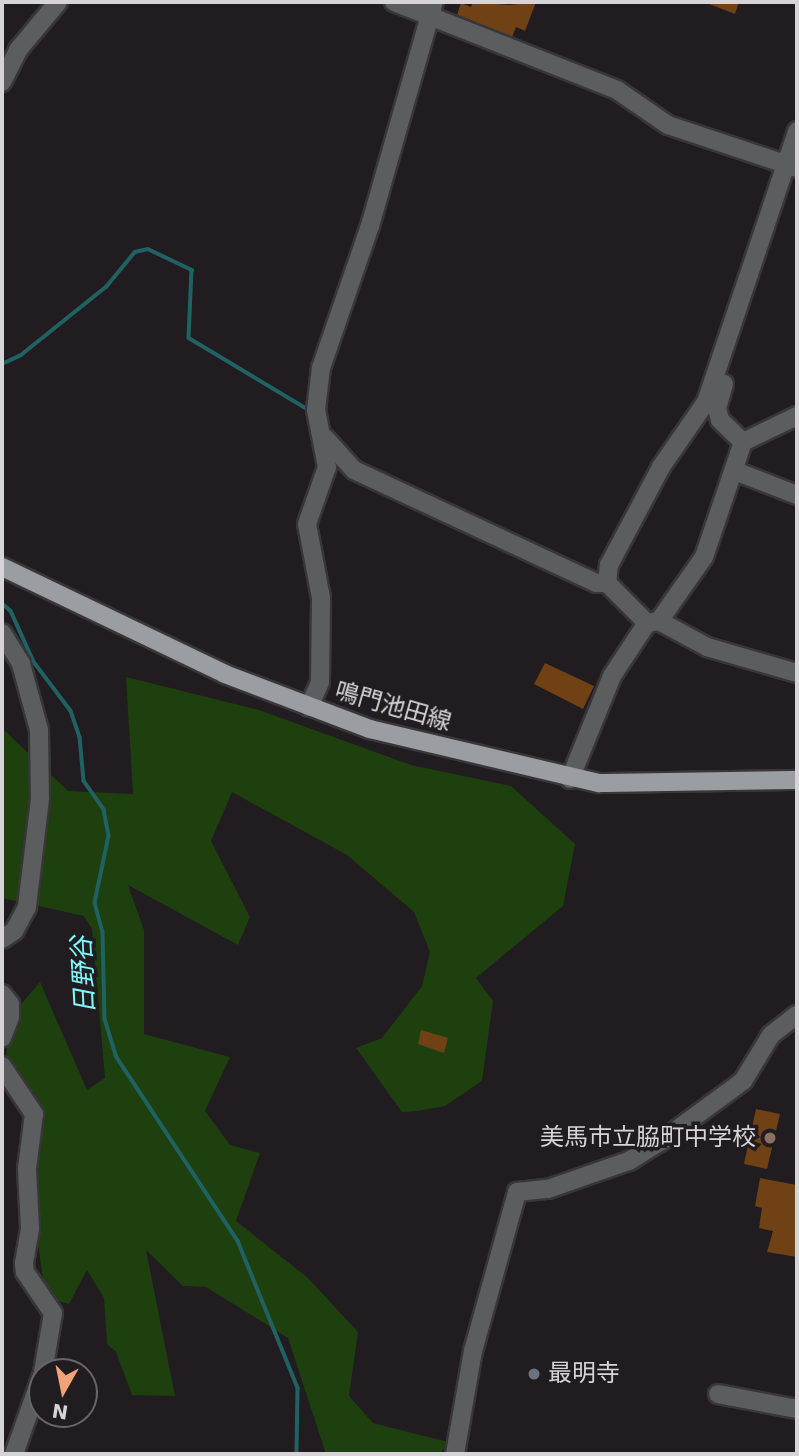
<!DOCTYPE html>
<html>
<head>
<meta charset="utf-8">
<style>
	body { margin:0 }
	#map { position:relative; width:799px; height:1456px; overflow:hidden; background:#201c20; font-family:"DejaVu Sans","Noto Sans JP",sans-serif }
	div>[style] { position:absolute }
	.green>* { inset:0; background:#1e3f0e }
	.stream>* { height:3.5px; margin:-1.75px; padding:0 1.75px; transform-origin:1.75px; border-radius:1.75px; background:#206263 }
	.building>* { inset:0; background:#704115 }
	.roads { filter:drop-shadow(2px 0 #393639) drop-shadow(-2px 0 #393639) drop-shadow(0 2px #393639) drop-shadow(0 -2px #393639) }
	.minor>* { height:18px; margin:-9px; padding:0 9px; transform-origin:9px; border-radius:9px; background:#5b5d5f }
	.major>* { height:18px; margin:-9px; padding:0 9px; transform-origin:9px; border-radius:9px; background:#9a9da2 }
	.dots>* { width:19px; height:19px; translate:-50% -50%; box-sizing:border-box; border:4px solid #201c20; border-radius:50% }
	span { translate:-50% -50%; white-space:nowrap; text-align:center; line-height:1.15; -webkit-text-stroke:7px #201c20; paint-order:stroke }
	.street-label { font-size:24px; color:#d6d4d6 }
	.poi-label { font-size:24px; color:#d6d4d6 }
	.right { translate:-100% -50%; text-align:right }
	.left { translate:0 -50%; text-align:left }
	.water-label { font-size:26px; color:#7efafb; font-style:italic }
	.frame { position:absolute; inset:0; border:4px solid #d6d4d6; pointer-events:none }
	.north { position:absolute; left:28px; top:1358px; width:70px; height:70px; box-sizing:border-box; background:#201c20; border:2px solid #696669; border-radius:50%; rotate:189deg; font-size:19px; font-weight:700; line-height:28px; text-align:center; color:#d6d4d6 }
	.north::after { content:''; display:block; margin:auto; width:24px; height:32px; background:#f0a27a; clip-path:polygon(50% 0,100% 100%,50% 72%,0 100%) }
</style>
</head>
<body>
<div id="map">
	<div class="green">
		<i style="clip-path:polygon(126px 677px,259px 710px,411px 765px,511px 786px,575px 844px,563px 906px,476px 978px,493px 1001px,482px 1081px,445px 1106px,418px 1111px,402px 1112px,356px 1048px,382px 1038px,422px 986px,430px 952px,414px 912px,347px 855px,232px 792px,211px 841px,250px 917px,238px 945px,128px 885px,144px 930px,144px 1034px,230px 1057px,205px 1111px,230px 1145px,260px 1153px,236px 1221px,308px 1278px,358px 1332px,349px 1396px,373px 1423px,448px 1442px,440px 1454px,326px 1454px,288px 1338px,206px 1287px,183px 1286px,146px 1250px,175px 1396px,132px 1395px,116px 1352px,107px 1344px,104px 1298px,87px 1270px,69px 1304px,46px 1298px,32px 1205px,41px 1107px,4px 1074px,10px 1017px,40px 982px,87px 1090px,105px 1078px,92px 929px,84px 916px,2px 898px,2px 728px,68px 791px,133px 794px)"></i>
	</div>
	<div class="stream">
		<i style="left:2px;top:364px;width:21px;rotate:-25deg"></i>
		<i style="left:21px;top:355px;width:109px;rotate:-38.7deg"></i>
		<i style="left:106px;top:287px;width:45px;rotate:-50.4deg"></i>
		<i style="left:135px;top:252px;width:13px;rotate:-13deg"></i>
		<i style="left:148px;top:249px;width:49px;rotate:25.5deg"></i>
		<i style="left:192px;top:270px;width:68px;rotate:92.5deg"></i>
		<i style="left:189px;top:338px;width:140px;rotate:31deg"></i>
		<i style="left:2px;top:603px;width:12px;rotate:42deg"></i>
		<i style="left:11px;top:611px;width:56px;rotate:65.7deg"></i>
		<i style="left:34px;top:662px;width:61px;rotate:52.9deg"></i>
		<i style="left:71px;top:711px;width:28px;rotate:71deg"></i>
		<i style="left:80px;top:737px;width:44px;rotate:84.8deg"></i>
		<i style="left:84px;top:781px;width:35px;rotate:55deg"></i>
		<i style="left:104px;top:810px;width:26px;rotate:79deg"></i>
		<i style="left:109px;top:836px;width:68px;rotate:101.8deg"></i>
		<i style="left:95px;top:903px;width:30px;rotate:75deg"></i>
		<i style="left:103px;top:932px;width:87px;rotate:88.7deg"></i>
		<i style="left:105px;top:1019px;width:39px;rotate:73deg"></i>
		<i style="left:116px;top:1056px;width:222px;rotate:56.6deg"></i>
		<i style="left:238px;top:1241px;width:159px;rotate:67.8deg"></i>
		<i style="left:298px;top:1388px;width:66px;rotate:90.9deg"></i>
	</div>
	<div class="building">
		<i style="clip-path:polygon(473px 2px,509px 5px,536px 2px,525px 31px,516px 27px,512px 37px,457px 15px,461px 3px,471px 7px)"></i>
		<i style="clip-path:polygon(704px 2px,739px 2px,735px 14px)"></i>
		<i style="clip-path:polygon(545px 663px,594px 686px,583px 709px,534px 684px)"></i>
		<i style="clip-path:polygon(421px 1030px,448px 1038px,444px 1053px,418px 1044px)"></i>
		<i style="clip-path:polygon(756px 1109px,780px 1114px,767px 1169px,744px 1164px)"></i>
		<i style="clip-path:polygon(760px 1178px,797px 1185px,797px 1257px,767px 1252px,773px 1231px,759px 1228px,762px 1208px,755px 1206px)"></i>
	</div>
	<div class="roads">
		<div class="minor">
			<i style="left:394px;top:2px;width:240px;rotate:21.5deg"></i>
			<i style="left:617px;top:90px;width:62px;rotate:34.5deg"></i>
			<i style="left:668px;top:125px;width:136px;rotate:18.4deg"></i>
			<i style="left:2px;top:82px;width:36px;rotate:-63deg"></i>
			<i style="left:18px;top:50px;width:62px;rotate:-50.2deg"></i>
			<i style="left:724px;top:384px;width:25px;rotate:106deg"></i>
			<i style="left:717px;top:408px;width:12px;rotate:76deg"></i>
			<i style="left:720px;top:420px;width:32px;rotate:44deg"></i>
			<i style="left:325px;top:438px;width:43px;rotate:47.8deg"></i>
			<i style="left:354px;top:470px;width:267px;rotate:25deg"></i>
			<i style="left:596px;top:583px;width:11px"></i>
			<i style="left:735px;top:471px;width:66px;rotate:21.2deg"></i>
			<i style="left:659px;top:621px;width:55px;rotate:28.4deg"></i>
			<i style="left:707px;top:647px;width:94px;rotate:16.1deg"></i>
			<i style="left:647px;top:623px;width:12px;rotate:-9deg"></i>
			<i style="left:659px;top:621px;width:78px;rotate:-54.9deg"></i>
			<i style="left:704px;top:557px;width:121px;rotate:-71.3deg"></i>
			<i style="left:743px;top:442px;width:60px;rotate:-25.7deg"></i>
			<i style="left:2px;top:633px;width:36px;rotate:58deg"></i>
			<i style="left:21px;top:664px;width:68px;rotate:74.7deg"></i>
			<i style="left:39px;top:730px;width:69px;rotate:89.2deg"></i>
			<i style="left:40px;top:799px;width:109px;rotate:96.9deg"></i>
			<i style="left:27px;top:907px;width:27px;rotate:118deg"></i>
			<i style="left:14px;top:931px;width:14px;rotate:146deg"></i>
			<i style="left:309px;top:707px;width:27px;rotate:-66deg"></i>
			<i style="left:320px;top:682px;width:84px;rotate:-89.3deg"></i>
			<i style="left:321px;top:598px;width:75px;rotate:-100.7deg"></i>
			<i style="left:307px;top:524px;width:60px;rotate:-70.7deg"></i>
			<i style="left:327px;top:467px;width:58px;rotate:-100.9deg"></i>
			<i style="left:316px;top:410px;width:42px;rotate:-83.2deg"></i>
			<i style="left:321px;top:368px;width:150px;rotate:-71deg"></i>
			<i style="left:370px;top:226px;width:233px;rotate:-74.1deg"></i>
			<i style="left:570px;top:779px;width:111px;rotate:-67.8deg"></i>
			<i style="left:612px;top:676px;width:64px;rotate:-56.6deg"></i>
			<i style="left:647px;top:623px;width:57px;rotate:-135deg"></i>
			<i style="left:607px;top:583px;width:18px;rotate:-84deg"></i>
			<i style="left:609px;top:565px;width:111px;rotate:-62deg"></i>
			<i style="left:661px;top:467px;width:79px;rotate:-55.3deg"></i>
			<i style="left:706px;top:402px;width:286px;rotate:-71.4deg"></i>
			<i style="left:2px;top:994px;width:13px;rotate:51deg"></i>
			<i style="left:10px;top:1004px;width:13px;rotate:90deg"></i>
			<i style="left:10px;top:1017px;width:22px;rotate:111deg"></i>
			<i style="left:2px;top:1066px;width:58px;rotate:56.3deg"></i>
			<i style="left:34px;top:1114px;width:55px;rotate:97.3deg"></i>
			<i style="left:27px;top:1169px;width:60px;rotate:87.1deg"></i>
			<i style="left:30px;top:1229px;width:35px;rotate:100deg"></i>
			<i style="left:24px;top:1263px;width:9px;rotate:84deg"></i>
			<i style="left:25px;top:1272px;width:50px;rotate:55.7deg"></i>
			<i style="left:53px;top:1313px;width:60px;rotate:99.6deg"></i>
			<i style="left:718px;top:1394px;width:80px;rotate:10.8deg"></i>
			<i style="left:14px;top:1454px;width:83px;rotate:-70.3deg"></i>
			<i style="left:455px;top:1454px;width:105px;rotate:-80.1deg"></i>
			<i style="left:473px;top:1351px;width:165px;rotate:-74.5deg"></i>
			<i style="left:517px;top:1192px;width:31px;rotate:-6deg"></i>
			<i style="left:548px;top:1189px;width:86px;rotate:-19.1deg"></i>
			<i style="left:629px;top:1161px;width:36px;rotate:-32deg"></i>
			<i style="left:660px;top:1142px;width:103px;rotate:-36.3deg"></i>
			<i style="left:743px;top:1081px;width:54px;rotate:-58.7deg"></i>
			<i style="left:771px;top:1035px;width:33px;rotate:-38deg"></i>
		</div>
		<div class="major">
			<i style="left:2px;top:567px;width:247px;rotate:25.6deg"></i>
			<i style="left:225px;top:674px;width:155px;rotate:20.8deg"></i>
			<i style="left:370px;top:729px;width:235px;rotate:13.3deg"></i>
			<i style="left:599px;top:783px;width:198px;rotate:-0.9deg"></i>
		</div>
	</div>
	<div class="dots">
		<i style="left:770px;top:1138px;background:#8d6e63"></i>
		<i style="left:534px;top:1374px;background:#6b7280"></i>
	</div>
	<div class="street-label">
		<span style="left:393px;top:707px;rotate:16deg">鳴門池田線</span>
	</div>
	<div class="poi-label">
		<span class="right" style="left:756px;top:1138px">美馬市立脇町中学校</span>
		<span class="left" style="left:548px;top:1374px">最明寺</span>
	</div>
	<div class="water-label">
		<span style="left:84px;top:975px;rotate:-93deg">日野谷</span>
	</div>
	<div class="frame"></div>
	<div class="north">N</div>
</div>
</body>
</html>
